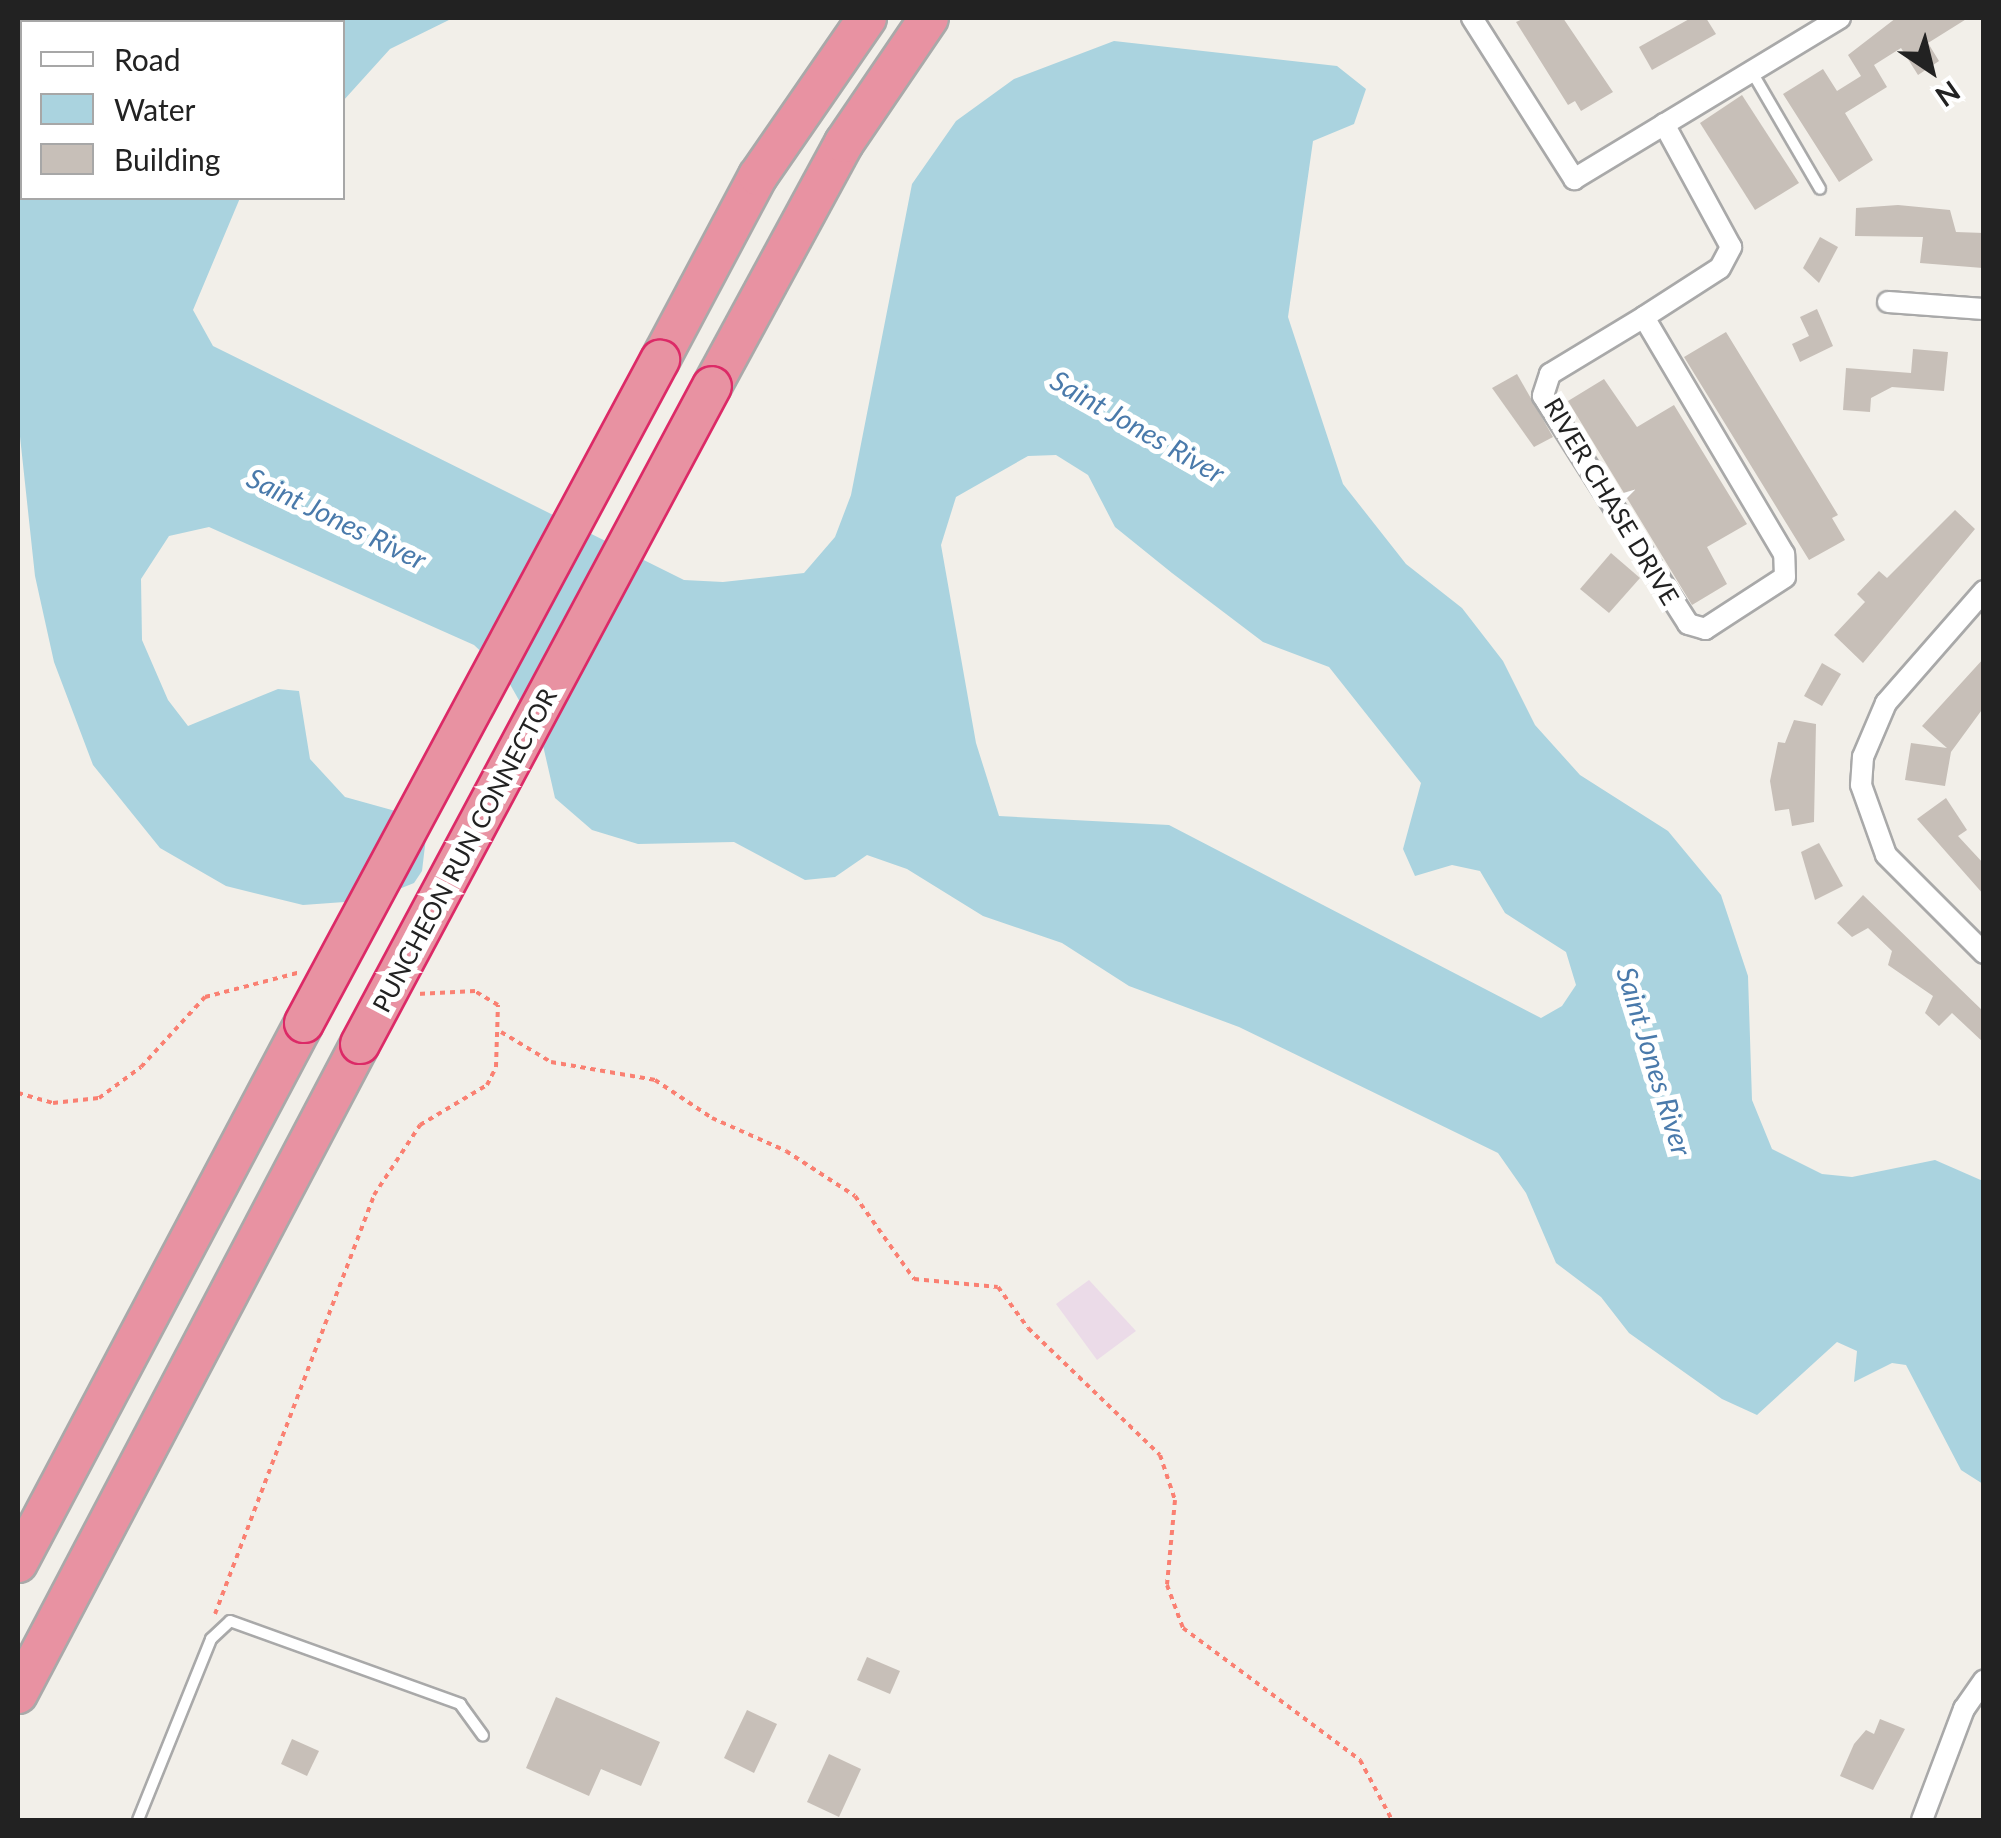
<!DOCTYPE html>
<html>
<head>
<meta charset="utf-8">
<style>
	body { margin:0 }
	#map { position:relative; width:2001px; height:1838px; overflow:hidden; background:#f2efe9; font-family:Lato,sans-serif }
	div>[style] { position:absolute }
	.industrial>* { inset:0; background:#ebdbe8 }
	.water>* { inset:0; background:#aad3df }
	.building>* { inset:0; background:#c7bfb8 }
	.path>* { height:4px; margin-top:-2px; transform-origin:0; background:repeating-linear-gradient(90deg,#fa8072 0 5px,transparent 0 10px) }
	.roads { filter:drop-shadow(2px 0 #a9a9a9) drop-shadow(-2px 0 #a9a9a9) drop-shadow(0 2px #a9a9a9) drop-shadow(0 -2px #a9a9a9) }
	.service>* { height:10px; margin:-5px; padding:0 5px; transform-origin:5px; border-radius:5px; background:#fff }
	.minor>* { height:20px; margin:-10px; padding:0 10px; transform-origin:10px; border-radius:10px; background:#fff }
	.motorway>* { height:38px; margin:-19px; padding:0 19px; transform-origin:19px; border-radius:19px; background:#e892a2 }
	.bridges { filter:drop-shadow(2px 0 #dc2a67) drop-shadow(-2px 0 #dc2a67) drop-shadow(0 2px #dc2a67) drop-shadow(0 -2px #dc2a67) }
	.motorway-bridge>* { height:38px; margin:-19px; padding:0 19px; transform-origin:19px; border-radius:19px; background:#e892a2 }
	span { translate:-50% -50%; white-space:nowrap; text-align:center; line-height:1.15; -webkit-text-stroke:10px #fff; paint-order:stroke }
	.street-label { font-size:25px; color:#222 }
	.water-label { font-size:28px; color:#4a7aab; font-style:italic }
	.frame { position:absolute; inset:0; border:20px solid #222; pointer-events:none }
	.legend { position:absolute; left:20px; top:20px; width:325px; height:180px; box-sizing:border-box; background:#fff; border:2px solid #a7a7a7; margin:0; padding:12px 18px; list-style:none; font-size:30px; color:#222 }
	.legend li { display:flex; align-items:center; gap:20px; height:50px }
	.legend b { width:50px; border:2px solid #a7a7a7 }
	.north { position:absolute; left:1881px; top:20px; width:100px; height:100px; -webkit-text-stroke:8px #fff; paint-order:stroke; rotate:145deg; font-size:28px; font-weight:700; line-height:40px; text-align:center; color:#222 }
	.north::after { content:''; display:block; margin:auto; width:35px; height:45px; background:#222; clip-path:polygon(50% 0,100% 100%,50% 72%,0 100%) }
</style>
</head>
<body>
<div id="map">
	<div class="industrial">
		<i style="clip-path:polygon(1089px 1280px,1136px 1331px,1097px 1360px,1056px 1304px)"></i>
	</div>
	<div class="water">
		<i style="clip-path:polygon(evenodd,18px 18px,453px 18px,390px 49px,343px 101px,342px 22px,22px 22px,22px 198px,240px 198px,193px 310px,213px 346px,684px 580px,723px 582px,804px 573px,835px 537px,851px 495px,912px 184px,956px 121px,1014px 79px,1114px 41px,1337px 66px,1366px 89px,1354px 124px,1313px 141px,1288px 317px,1343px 484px,1406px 564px,1462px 608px,1503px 661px,1535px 725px,1580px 775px,1668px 831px,1721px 895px,1748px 976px,1752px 1100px,1772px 1149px,1822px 1174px,1852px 1177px,1935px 1160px,1983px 1181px,1983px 1484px,1961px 1470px,1906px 1365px,1892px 1363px,1854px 1382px,1857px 1351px,1837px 1342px,1757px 1415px,1722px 1399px,1629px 1333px,1601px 1297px,1556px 1263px,1526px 1193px,1498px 1153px,1239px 1027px,1129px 986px,1062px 943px,983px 916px,907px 869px,867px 855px,835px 877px,805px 880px,734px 842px,638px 844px,592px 830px,555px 798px,542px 741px,503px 672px,474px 645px,209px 527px,169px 536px,141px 579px,142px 640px,168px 700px,188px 726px,278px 689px,299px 691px,310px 759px,345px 797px,417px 817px,427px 829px,422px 871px,414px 883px,372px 900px,303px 905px,226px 886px,160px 848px,93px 765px,54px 662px,35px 576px,18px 418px,18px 18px,1056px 455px,1088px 475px,1115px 527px,1172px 573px,1263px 642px,1329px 667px,1421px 783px,1403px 849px,1415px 876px,1452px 865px,1480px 871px,1505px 913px,1566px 952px,1576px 985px,1562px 1006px,1541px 1018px,1169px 825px,999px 816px,976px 743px,941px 545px,956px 497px,1028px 456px,1056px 455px)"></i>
	</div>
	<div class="building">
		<i style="clip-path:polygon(1525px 18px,1563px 18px,1613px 92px,1581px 111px,1575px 101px,1568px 105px,1516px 22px)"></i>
		<i style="clip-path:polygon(1691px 18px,1706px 18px,1716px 34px,1652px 70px,1639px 47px)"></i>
		<i style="clip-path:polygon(1896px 18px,1968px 18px,1928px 43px,1939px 61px,1918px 75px,1901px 48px,1874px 65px,1887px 87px,1845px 113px,1873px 160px,1839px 182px,1783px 94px,1823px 69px,1837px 91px,1861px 76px,1848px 55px)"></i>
		<i style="clip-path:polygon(1742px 95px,1799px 183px,1755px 210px,1700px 123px)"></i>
		<i style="clip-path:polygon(1898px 205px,1950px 210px,1956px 232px,1984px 233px,1983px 268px,1920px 263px,1923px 237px,1855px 236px,1856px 208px)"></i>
		<i style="clip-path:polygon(1820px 237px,1838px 247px,1819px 283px,1803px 268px)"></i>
		<i style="clip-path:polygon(1817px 309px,1833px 346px,1800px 362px,1792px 344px,1809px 336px,1800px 317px)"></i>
		<i style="clip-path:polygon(1726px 332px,1838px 515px,1832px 518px,1845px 540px,1809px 560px,1684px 357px)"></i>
		<i style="clip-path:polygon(1913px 349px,1948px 352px,1944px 391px,1892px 387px,1871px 398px,1870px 412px,1843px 410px,1846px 368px,1911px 373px)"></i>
		<i style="clip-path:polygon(1517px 374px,1553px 437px,1534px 447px,1492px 388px)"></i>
		<i style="clip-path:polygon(1604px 379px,1637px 427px,1674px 405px,1747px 524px,1707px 547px,1727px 584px,1692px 605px,1568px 401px)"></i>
		<i style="clip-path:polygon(1955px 510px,1975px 529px,1863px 663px,1834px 635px,1865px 602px,1857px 594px,1879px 571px,1887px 578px)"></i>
		<i style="clip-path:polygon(1611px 553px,1640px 578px,1609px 613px,1580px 589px)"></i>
		<i style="clip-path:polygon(1984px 658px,1984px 707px,1951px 752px,1945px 786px,1905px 780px,1911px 743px,1947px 748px,1922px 726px)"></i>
		<i style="clip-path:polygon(1822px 663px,1841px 674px,1822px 706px,1804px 696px)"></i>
		<i style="clip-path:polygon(1794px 720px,1816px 724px,1814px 822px,1792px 826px,1789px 809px,1775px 811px,1770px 781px,1778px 742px,1785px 743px)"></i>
		<i style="clip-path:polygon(1946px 798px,1967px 830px,1958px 836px,1984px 864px,1984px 895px,1917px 819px)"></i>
		<i style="clip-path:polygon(1819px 843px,1843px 886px,1815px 900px,1801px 852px)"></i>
		<i style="clip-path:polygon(1863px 895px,1984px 1012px,1984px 1043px,1952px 1013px,1939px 1026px,1925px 1013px,1933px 996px,1888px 965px,1892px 951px,1868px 928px,1852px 937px,1837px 923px)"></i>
		<i style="clip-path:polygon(867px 1657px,900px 1671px,890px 1694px,857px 1680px)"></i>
		<i style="clip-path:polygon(556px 1697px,660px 1742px,641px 1786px,601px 1769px,589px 1796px,526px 1768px)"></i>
		<i style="clip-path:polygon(747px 1710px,777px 1724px,754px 1773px,724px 1758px)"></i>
		<i style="clip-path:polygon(1880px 1719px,1905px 1729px,1873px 1790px,1840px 1776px,1854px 1744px,1866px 1730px,1874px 1734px)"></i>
		<i style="clip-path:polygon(292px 1739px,319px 1751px,307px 1776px,281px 1764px)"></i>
		<i style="clip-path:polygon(829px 1754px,861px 1769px,839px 1817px,807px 1802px)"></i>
	</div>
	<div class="path">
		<i style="left:501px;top:1032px;width:58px;rotate:31deg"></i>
		<i style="left:551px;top:1062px;width:106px;rotate:9.8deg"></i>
		<i style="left:655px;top:1080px;width:69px;rotate:33.7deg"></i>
		<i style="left:712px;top:1118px;width:81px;rotate:24deg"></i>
		<i style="left:786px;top:1151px;width:82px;rotate:33.1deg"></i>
		<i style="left:855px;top:1196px;width:102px;rotate:54.6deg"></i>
		<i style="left:914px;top:1279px;width:84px;rotate:5.4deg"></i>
		<i style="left:998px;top:1287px;width:51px;rotate:53.8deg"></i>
		<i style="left:1028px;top:1328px;width:183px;rotate:43.9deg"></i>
		<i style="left:1160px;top:1455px;width:47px;rotate:71.6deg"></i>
		<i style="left:1175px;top:1500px;width:85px;rotate:95.4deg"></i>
		<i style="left:1167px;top:1585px;width:46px;rotate:69.6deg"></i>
		<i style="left:1183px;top:1628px;width:221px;rotate:36.7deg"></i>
		<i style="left:1360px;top:1760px;width:68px;rotate:61.9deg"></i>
		<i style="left:18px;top:1093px;width:36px;rotate:16deg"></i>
		<i style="left:53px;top:1103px;width:46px;rotate:-6.2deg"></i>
		<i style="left:99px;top:1098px;width:52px;rotate:-36.4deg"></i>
		<i style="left:141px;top:1067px;width:95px;rotate:-47.6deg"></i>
		<i style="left:205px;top:997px;width:99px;rotate:-14.6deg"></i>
		<i style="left:215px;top:1614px;width:448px;rotate:-69.2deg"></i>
		<i style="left:374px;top:1195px;width:84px;rotate:-56.7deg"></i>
		<i style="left:420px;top:1125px;width:78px;rotate:-30.8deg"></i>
		<i style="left:487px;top:1085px;width:20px;rotate:-63deg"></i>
		<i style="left:496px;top:1067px;width:62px;rotate:-88.2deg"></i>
		<i style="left:498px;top:1005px;width:27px;rotate:-149deg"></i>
		<i style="left:475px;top:991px;width:58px;rotate:177deg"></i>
	</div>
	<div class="roads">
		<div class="service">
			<i style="left:1752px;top:72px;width:135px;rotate:59.8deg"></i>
			<i style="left:138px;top:1820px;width:195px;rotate:-68deg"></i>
			<i style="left:211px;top:1639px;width:26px;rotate:-43deg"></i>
			<i style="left:230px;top:1621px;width:245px;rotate:19.8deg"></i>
			<i style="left:460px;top:1704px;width:39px;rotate:54deg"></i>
		</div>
		<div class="minor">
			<i style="left:1472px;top:18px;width:191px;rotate:57.6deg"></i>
			<i style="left:1574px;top:179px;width:311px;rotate:-31.2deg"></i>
			<i style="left:1888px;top:302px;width:96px;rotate:4.2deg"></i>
			<i style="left:1644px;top:317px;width:110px;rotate:148.8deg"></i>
			<i style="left:1550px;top:374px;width:23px;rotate:108deg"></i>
			<i style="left:1543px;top:396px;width:270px;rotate:57.5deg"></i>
			<i style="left:1688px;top:624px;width:18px;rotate:16deg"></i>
			<i style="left:1705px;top:629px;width:95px;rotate:-33deg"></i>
			<i style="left:1785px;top:577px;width:23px;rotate:-92deg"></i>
			<i style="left:1784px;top:554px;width:275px;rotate:-120.6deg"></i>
			<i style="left:1644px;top:317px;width:90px;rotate:-32.8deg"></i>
			<i style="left:1720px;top:268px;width:24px;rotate:-62deg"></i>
			<i style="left:1731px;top:247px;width:140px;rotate:-118.6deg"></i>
			<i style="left:1984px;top:591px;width:149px;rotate:131.2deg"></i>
			<i style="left:1886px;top:703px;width:59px;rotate:113.1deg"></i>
			<i style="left:1863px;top:757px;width:28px;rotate:94deg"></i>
			<i style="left:1861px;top:785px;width:74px;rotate:70.3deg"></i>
			<i style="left:1886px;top:855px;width:139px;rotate:45deg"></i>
			<i style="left:1922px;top:1820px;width:119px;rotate:-69.3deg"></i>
			<i style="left:1964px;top:1709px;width:35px;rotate:-55deg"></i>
		</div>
		<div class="motorway">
			<i style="left:660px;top:360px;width:208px;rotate:-62deg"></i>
			<i style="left:758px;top:176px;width:192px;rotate:-55.4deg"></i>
			<i style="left:712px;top:386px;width:277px;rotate:-61.5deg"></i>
			<i style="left:844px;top:143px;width:151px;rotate:-55.8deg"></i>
			<i style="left:18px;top:1563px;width:611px;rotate:-62.09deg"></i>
			<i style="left:18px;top:1694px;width:734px;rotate:-62.25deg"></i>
		</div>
	</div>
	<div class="bridges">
		<div class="motorway-bridge">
			<i style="left:304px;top:1023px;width:753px;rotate:-61.77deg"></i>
			<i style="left:360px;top:1044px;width:746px;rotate:-61.86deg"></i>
		</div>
	</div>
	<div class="street-label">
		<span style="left:1612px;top:501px;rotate:59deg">RIVER CHASE DRIVE</span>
		<span style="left:464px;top:850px;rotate:-62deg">PUNCHEON RUN CONNECTOR</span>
	</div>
	<div class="water-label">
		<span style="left:1138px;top:426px;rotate:30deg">Saint Jones River</span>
		<span style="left:337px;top:518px;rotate:26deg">Saint Jones River</span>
		<span style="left:1655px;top:1061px;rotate:73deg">Saint Jones River</span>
	</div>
	<div class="frame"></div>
	<ul class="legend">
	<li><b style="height:12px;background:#fff"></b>Road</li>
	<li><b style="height:28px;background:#aad3df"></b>Water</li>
	<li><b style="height:28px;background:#c7bfb8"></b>Building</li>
	</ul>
	<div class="north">N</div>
</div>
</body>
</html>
